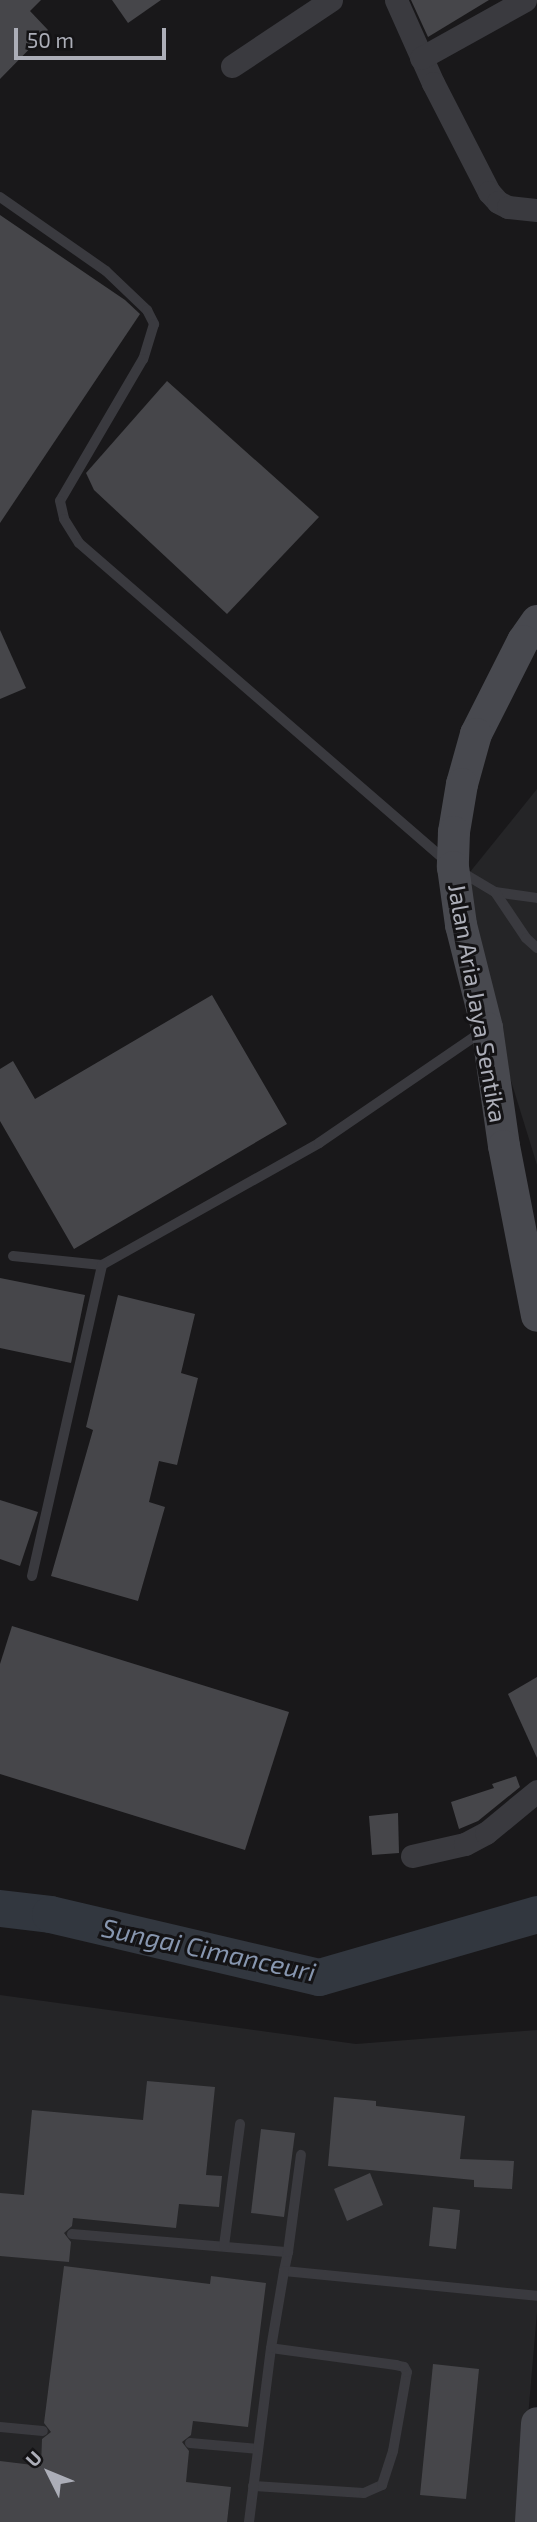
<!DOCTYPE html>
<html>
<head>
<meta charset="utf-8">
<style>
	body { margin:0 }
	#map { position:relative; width:537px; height:2522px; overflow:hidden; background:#19181a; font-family:"Exo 2",sans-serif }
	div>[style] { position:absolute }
	.built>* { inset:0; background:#252527 }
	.river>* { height:37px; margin:-18.5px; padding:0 18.5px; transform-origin:18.5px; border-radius:18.5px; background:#32373f }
	.building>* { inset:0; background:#46464a }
	.lane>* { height:10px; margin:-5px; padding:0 5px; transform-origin:5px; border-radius:5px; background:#3a3a3f }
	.street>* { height:23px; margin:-11.5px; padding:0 11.5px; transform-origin:11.5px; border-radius:11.5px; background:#3a3a3f }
	.secondary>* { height:32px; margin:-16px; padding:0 16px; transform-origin:16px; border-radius:16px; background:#48494f }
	span { translate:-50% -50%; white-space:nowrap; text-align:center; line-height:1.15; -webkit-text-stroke:6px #141315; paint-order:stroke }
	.street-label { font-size:24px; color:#acaeb8 }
	.water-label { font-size:26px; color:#8796af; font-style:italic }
	.north { position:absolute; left:14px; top:2438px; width:70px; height:70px; -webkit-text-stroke:5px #141315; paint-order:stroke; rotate:313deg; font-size:19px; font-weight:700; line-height:28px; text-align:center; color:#acaeb8 }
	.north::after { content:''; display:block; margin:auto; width:24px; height:32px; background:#acaeb8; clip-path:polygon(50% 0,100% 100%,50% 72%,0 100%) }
	.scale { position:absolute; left:14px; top:28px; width:152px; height:32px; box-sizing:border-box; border:4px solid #acaeb8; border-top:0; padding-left:9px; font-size:21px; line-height:24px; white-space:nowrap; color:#acaeb8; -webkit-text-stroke:5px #141315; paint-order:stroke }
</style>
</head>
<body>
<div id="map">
	<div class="built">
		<i style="clip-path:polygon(537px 789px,537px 1165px,453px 893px)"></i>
		<i style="clip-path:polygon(0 1995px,356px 2044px,537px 2030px,537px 2312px,519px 2522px,0 2522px)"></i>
	</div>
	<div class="river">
		<i style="left:0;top:1908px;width:50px;rotate:6.8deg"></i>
		<i style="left:50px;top:1914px;width:276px;rotate:13.2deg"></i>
		<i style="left:319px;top:1977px;width:227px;rotate:-16.1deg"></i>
	</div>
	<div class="building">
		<i style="clip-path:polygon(0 0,41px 0,30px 11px,48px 30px,0 79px)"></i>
		<i style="clip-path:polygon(112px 0,161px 0,128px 23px)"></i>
		<i style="clip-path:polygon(411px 0,489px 0,428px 37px)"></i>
		<i style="clip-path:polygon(0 215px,125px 300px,140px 314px,0 523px)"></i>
		<i style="clip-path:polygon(167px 381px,319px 517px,227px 614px,94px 490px,86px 473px)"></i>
		<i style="clip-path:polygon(0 630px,26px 688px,0 699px)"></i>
		<i style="clip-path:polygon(212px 995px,287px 1124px,74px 1249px,0 1121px,0 1069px,13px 1061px,35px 1099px)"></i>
		<i style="clip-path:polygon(0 1278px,85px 1295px,71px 1363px,0 1348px)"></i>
		<i style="clip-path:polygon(118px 1295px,195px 1314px,181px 1373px,198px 1378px,177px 1465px,159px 1461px,149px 1502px,165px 1507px,138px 1601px,51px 1576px,93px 1430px,86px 1427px)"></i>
		<i style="clip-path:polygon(0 1500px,38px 1512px,20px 1566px,0 1559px)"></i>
		<i style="clip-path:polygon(12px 1626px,289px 1712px,245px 1850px,0 1774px,0 1664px)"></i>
		<i style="clip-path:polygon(537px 1677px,537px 1758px,508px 1694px)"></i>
		<i style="clip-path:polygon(516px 1776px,520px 1787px,478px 1821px,459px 1829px,451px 1802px,494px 1788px,492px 1784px)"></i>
		<i style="clip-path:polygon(398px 1813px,399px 1853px,372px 1855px,369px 1816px)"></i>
		<i style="clip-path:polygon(147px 2081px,215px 2087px,206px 2175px,222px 2176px,219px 2207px,179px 2204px,176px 2228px,73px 2218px,72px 2226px,64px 2233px,71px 2242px,69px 2262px,0 2256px,0 2193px,24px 2195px,32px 2110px,143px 2120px)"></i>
		<i style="clip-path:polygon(334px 2097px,376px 2101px,376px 2106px,465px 2116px,460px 2159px,514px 2161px,512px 2189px,474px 2187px,474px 2180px,328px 2166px)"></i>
		<i style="clip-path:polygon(261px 2129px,295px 2133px,284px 2217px,251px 2213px)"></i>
		<i style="clip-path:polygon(370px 2173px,383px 2205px,347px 2221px,334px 2189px)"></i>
		<i style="clip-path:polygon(433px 2207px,460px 2210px,456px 2249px,429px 2246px)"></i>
		<i style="clip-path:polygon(64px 2266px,210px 2284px,211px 2276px,266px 2283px,248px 2427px,193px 2421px,191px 2435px,182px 2442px,189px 2451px,186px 2482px,231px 2487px,227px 2522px,0 2522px,0 2461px,41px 2466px,42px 2439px,51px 2432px,44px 2423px)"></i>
		<i style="clip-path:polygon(433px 2364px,479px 2369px,466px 2499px,420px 2495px)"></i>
	</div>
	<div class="lane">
		<i style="left:0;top:197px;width:129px;rotate:34.9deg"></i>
		<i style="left:106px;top:271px;width:57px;rotate:43.6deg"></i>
		<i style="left:147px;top:310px;width:16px;rotate:63deg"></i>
		<i style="left:154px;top:324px;width:37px;rotate:107deg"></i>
		<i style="left:143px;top:359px;width:164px;rotate:120.3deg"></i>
		<i style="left:60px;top:501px;width:18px;rotate:77deg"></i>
		<i style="left:64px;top:519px;width:28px;rotate:58deg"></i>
		<i style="left:79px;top:543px;width:495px;rotate:40.9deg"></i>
		<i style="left:453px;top:867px;width:49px;rotate:30.8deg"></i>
		<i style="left:495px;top:892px;width:42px;rotate:8.1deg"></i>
		<i style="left:495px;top:892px;width:55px;rotate:56deg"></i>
		<i style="left:526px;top:938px;width:15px;rotate:42deg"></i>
		<i style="left:13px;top:1256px;width:89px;rotate:5.8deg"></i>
		<i style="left:102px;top:1265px;width:249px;rotate:-29.3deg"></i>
		<i style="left:319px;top:1143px;width:200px;rotate:-34.4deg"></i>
		<i style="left:32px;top:1576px;width:319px;rotate:-77.3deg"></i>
		<i style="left:72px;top:2234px;width:217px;rotate:4.8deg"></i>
		<i style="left:288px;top:2252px;width:19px;rotate:102deg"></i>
		<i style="left:284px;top:2271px;width:254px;rotate:5.6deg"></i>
		<i style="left:224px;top:2246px;width:123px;rotate:-82.5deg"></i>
		<i style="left:288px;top:2252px;width:98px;rotate:-82.4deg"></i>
		<i style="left:0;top:2427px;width:43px;rotate:5.3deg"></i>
		<i style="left:190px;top:2443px;width:68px;rotate:5deg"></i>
		<i style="left:253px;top:2486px;width:111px;rotate:3.6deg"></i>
		<i style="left:364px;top:2493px;width:20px;rotate:-24deg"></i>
		<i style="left:382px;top:2485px;width:36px;rotate:-72deg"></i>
		<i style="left:393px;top:2451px;width:80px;rotate:-80deg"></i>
		<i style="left:407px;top:2372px;width:6px;rotate:-121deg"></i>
		<i style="left:404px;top:2367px;width:8px;rotate:-166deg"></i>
		<i style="left:396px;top:2365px;width:126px;rotate:-172.3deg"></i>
		<i style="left:249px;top:2522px;width:175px;rotate:-82.8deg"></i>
		<i style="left:271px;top:2348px;width:78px;rotate:-80.4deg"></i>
	</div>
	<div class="street">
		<i style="left:396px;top:0;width:91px;rotate:66deg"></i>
		<i style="left:433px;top:83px;width:123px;rotate:62.8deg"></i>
		<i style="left:489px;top:192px;width:13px;rotate:48deg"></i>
		<i style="left:498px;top:202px;width:11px;rotate:27deg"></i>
		<i style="left:508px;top:207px;width:29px;rotate:6deg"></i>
		<i style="left:421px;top:58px;width:119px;rotate:-29.1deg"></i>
		<i style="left:232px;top:66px;width:119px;rotate:-33.7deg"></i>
		<i style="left:412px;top:1856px;width:54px;rotate:-12.8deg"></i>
		<i style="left:465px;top:1844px;width:24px;rotate:-28deg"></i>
		<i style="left:486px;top:1833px;width:66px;rotate:-39.5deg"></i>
	</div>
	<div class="secondary">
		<i style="left:537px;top:621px;width:24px;rotate:125deg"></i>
		<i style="left:523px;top:641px;width:104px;rotate:116.8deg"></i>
		<i style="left:476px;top:734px;width:52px;rotate:105.6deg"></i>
		<i style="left:462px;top:784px;width:49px;rotate:99.5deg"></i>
		<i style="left:454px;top:832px;width:35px;rotate:92deg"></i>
		<i style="left:453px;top:867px;width:59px;rotate:82.1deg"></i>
		<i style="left:461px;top:925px;width:106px;rotate:75.8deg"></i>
		<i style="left:487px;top:1028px;width:119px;rotate:81.8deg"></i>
		<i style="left:504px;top:1146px;width:173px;rotate:79deg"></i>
		<i style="left:531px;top:2522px;width:99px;rotate:-86.5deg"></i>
	</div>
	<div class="street-label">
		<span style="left:478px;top:1003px;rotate:80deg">Jalan Aria Jaya Sentika</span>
	</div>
	<div class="water-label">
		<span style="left:209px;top:1949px;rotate:12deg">Sungai Cimanceuri</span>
	</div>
	<div class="north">U</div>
	<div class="scale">50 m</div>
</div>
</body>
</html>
